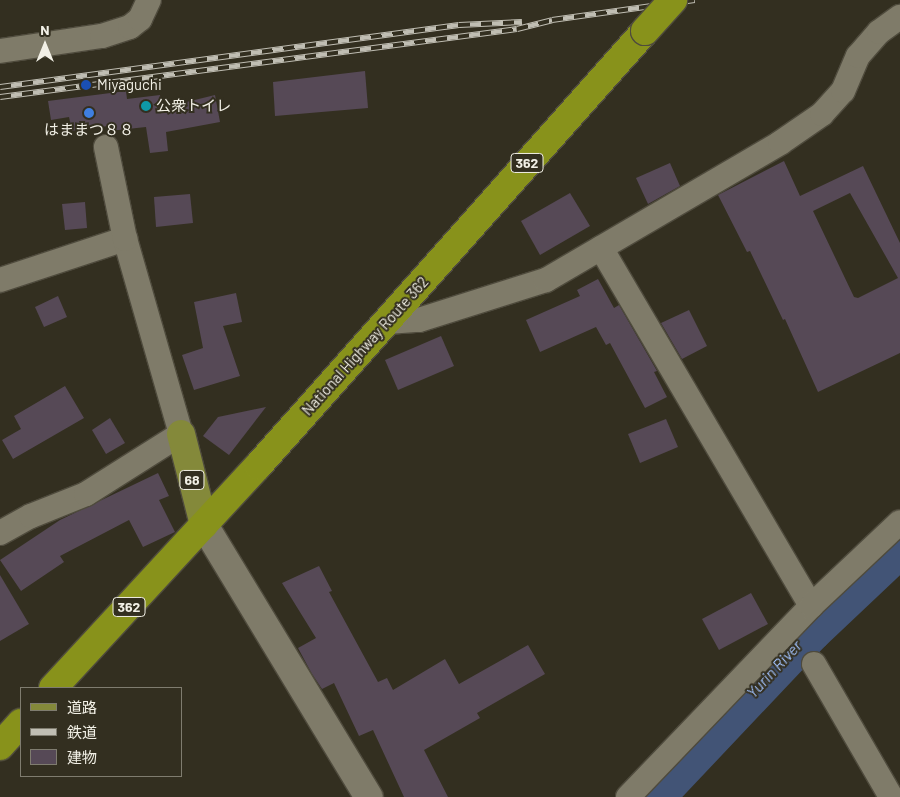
<!DOCTYPE html>
<html>
<head>
<meta charset="utf-8">
<style>
	body { margin:0 }
	#map { position:relative; width:900px; height:797px; overflow:hidden; background:#332f20; font-family:Barlow,"Noto Sans JP",sans-serif }
	div>[style] { position:absolute }
	.river>* { height:44px; margin:-22px; padding:0 22px; transform-origin:22px; border-radius:22px; background:#425476 }
	.building>* { inset:0; background:#564956 }
	.roads { filter:drop-shadow(1px 0 #4f4b3d) drop-shadow(-1px 0 #4f4b3d) drop-shadow(0 1px #4f4b3d) drop-shadow(0 -1px #4f4b3d) }
	.street>* { height:24px; margin:-12px; padding:0 12px; transform-origin:12px; border-radius:12px; background:#7f7b69 }
	.secondary>* { height:28px; margin:-14px; padding:0 14px; transform-origin:14px; border-radius:14px; background:#7f7b69 }
	.primary>* { height:28px; margin:-14px; padding:0 14px; transform-origin:14px; border-radius:14px; background:#84893a }
	.highway>* { height:28px; margin:-14px; padding:0 14px; transform-origin:14px; border-radius:14px; background:#88921b }
	.rail>* { height:5.5px; margin-top:-2.75px; transform-origin:0; background:repeating-linear-gradient(90deg,#332f20 0 11px,#c0beb3 0 22px); box-sizing:border-box; border-block:1px solid #c0beb3 }
	.bridges { filter:drop-shadow(1px 0 #4f4b3d) drop-shadow(-1px 0 #4f4b3d) drop-shadow(0 1px #4f4b3d) drop-shadow(0 -1px #4f4b3d) }
	.highway-bridge>* { height:28px; margin:-14px; padding:0 14px; transform-origin:14px; border-radius:14px; background:#88921b }
	.dots>* { width:14px; height:14px; translate:-50% -50%; box-sizing:border-box; border:2px solid #332f20; border-radius:50% }
	span { translate:-50% -50%; white-space:nowrap; text-align:center; line-height:1.15; -webkit-text-stroke:4px #332f20; paint-order:stroke }
	.shield-label span { padding:1px 4px; background:#332f20; border:1px solid; border-radius:4px; -webkit-text-stroke-width:0 }
	.shield-label { font-size:14px; color:#f2f0e6; font-weight:700 }
	.poi-label { font-size:15px; color:#f2f0e6 }
	.left { translate:0 -50%; text-align:left }
	.street-label { font-size:15px; color:#f2f0e6 }
	.water-label { font-size:16px; color:#a2c2fd; font-style:italic }
	.legend { position:absolute; left:20px; top:687px; width:162px; height:90px; box-sizing:border-box; background:#332f20; border:1px solid #7f7c6f; margin:0; padding:6px 9px; list-style:none; font-size:15px; color:#f2f0e6 }
	.legend li { display:flex; align-items:center; gap:10px; height:25px }
	.legend b { width:25px; border:1px solid #7f7c6f }
	.north { position:absolute; left:20px; top:20px; width:50px; height:50px; -webkit-text-stroke:4px #332f20; paint-order:stroke; rotate:0deg; font-size:14px; font-weight:700; line-height:20px; text-align:center; color:#f2f0e6 }
	.north::after { content:''; display:block; margin:auto; width:18px; height:22px; background:#f2f0e6; clip-path:polygon(50% 0,100% 100%,50% 72%,0 100%) }
</style>
</head>
<body>
<div id="map">
	<div class="river">
		<i style="left:652px;top:797px;width:230px;rotate:-46.6deg"></i>
		<i style="left:810px;top:630px;width:124px;rotate:-43.4deg"></i>
	</div>
	<div class="building">
		<i style="clip-path:polygon(365px 71px,368px 108px,275px 116px,273px 82px)"></i>
		<i style="clip-path:polygon(126px 91px,127px 99px,160px 95px,162px 108px,215px 95px,220px 122px,166px 132px,168px 151px,150px 153px,146px 127px,109px 131px,108px 126px,72px 131px,69px 117px,51px 120px,48px 101px)"></i>
		<i style="clip-path:polygon(evenodd,784px 161px,800px 196px,863px 166px,900px 243px,900px 353px,818px 392px,785px 319px,783px 320px,750px 251px,747px 252px,718px 195px,784px 161px,850px 193px,898px 278px,858px 298px,854px 297px,813px 211px,850px 193px)"></i>
		<i style="clip-path:polygon(670px 163px,680px 186px,648px 204px,636px 178px)"></i>
		<i style="clip-path:polygon(570px 193px,590px 226px,540px 255px,521px 221px)"></i>
		<i style="clip-path:polygon(190px 194px,193px 223px,156px 227px,154px 197px)"></i>
		<i style="clip-path:polygon(85px 202px,87px 228px,65px 230px,62px 204px)"></i>
		<i style="clip-path:polygon(598px 279px,614px 308px,619px 305px,657px 371px,654px 372px,667px 397px,645px 408px,610px 343px,606px 345px,596px 327px,540px 352px,526px 320px,580px 296px,577px 290px)"></i>
		<i style="clip-path:polygon(236px 293px,242px 322px,223px 326px,240px 376px,194px 390px,182px 355px,203px 348px,194px 302px)"></i>
		<i style="clip-path:polygon(58px 296px,67px 317px,44px 327px,35px 307px)"></i>
		<i style="clip-path:polygon(689px 310px,707px 346px,682px 359px,661px 323px)"></i>
		<i style="clip-path:polygon(441px 336px,454px 366px,398px 390px,385px 360px)"></i>
		<i style="clip-path:polygon(65px 386px,84px 418px,13px 459px,2px 440px,21px 429px,14px 416px)"></i>
		<i style="clip-path:polygon(266px 407px,229px 455px,203px 436px,218px 417px)"></i>
		<i style="clip-path:polygon(110px 418px,125px 443px,106px 454px,92px 430px)"></i>
		<i style="clip-path:polygon(666px 419px,678px 447px,640px 463px,628px 434px)"></i>
		<i style="clip-path:polygon(158px 473px,169px 496px,159px 500px,175px 532px,143px 547px,129px 520px,60px 556px,64px 562px,21px 591px,0 560px,60px 520px)"></i>
		<i style="clip-path:polygon(319px 566px,332px 591px,329px 592px,378px 682px,387px 678px,393px 690px,445px 659px,459px 684px,528px 645px,545px 674px,477px 713px,480px 718px,424px 750px,448px 797px,404px 797px,373px 730px,359px 736px,334px 683px,322px 689px,312px 674px,298px 648px,316px 638px,282px 583px)"></i>
		<i style="clip-path:polygon(0 575px,29px 624px,0 641px)"></i>
		<i style="clip-path:polygon(751px 593px,768px 624px,719px 650px,702px 619px)"></i>
	</div>
	<div class="roads">
		<div class="street">
			<i style="left:0;top:51px;width:103px;rotate:-8.4deg"></i>
			<i style="left:102px;top:36px;width:29px;rotate:-18deg"></i>
			<i style="left:130px;top:27px;width:13px;rotate:-39deg"></i>
			<i style="left:140px;top:19px;width:21px;rotate:-65deg"></i>
			<i style="left:601px;top:248px;width:415px;rotate:59.6deg"></i>
			<i style="left:0;top:280px;width:132px;rotate:-18.2deg"></i>
			<i style="left:387px;top:322px;width:32px;rotate:-4deg"></i>
			<i style="left:419px;top:320px;width:133px;rotate:-17.5deg"></i>
			<i style="left:546px;top:280px;width:271px;rotate:-30.3deg"></i>
			<i style="left:780px;top:143px;width:51px;rotate:-34.6deg"></i>
			<i style="left:822px;top:114px;width:31px;rotate:-48deg"></i>
			<i style="left:843px;top:91px;width:38px;rotate:-67deg"></i>
			<i style="left:858px;top:56px;width:32px;rotate:-49deg"></i>
			<i style="left:879px;top:32px;width:26px;rotate:-36deg"></i>
			<i style="left:0;top:533px;width:35px;rotate:-29deg"></i>
			<i style="left:31px;top:516px;width:59px;rotate:-21.8deg"></i>
			<i style="left:86px;top:494px;width:112px;rotate:-32.3deg"></i>
			<i style="left:181px;top:434px;width:203px;rotate:-106deg"></i>
			<i style="left:125px;top:239px;width:94px;rotate:-101.7deg"></i>
			<i style="left:814px;top:664px;width:154px;rotate:59.9deg"></i>
			<i style="left:628px;top:797px;width:265px;rotate:-46.2deg"></i>
			<i style="left:811px;top:606px;width:122px;rotate:-43.3deg"></i>
		</div>
		<div class="secondary">
			<i style="left:204px;top:525px;width:318px;rotate:58.8deg"></i>
		</div>
		<div class="primary">
			<i style="left:181px;top:434px;width:94px;rotate:75.8deg"></i>
		</div>
		<div class="highway">
			<i style="left:53px;top:688px;width:302px;rotate:-47.3deg"></i>
			<i style="left:258px;top:466px;width:582px;rotate:-48.34deg"></i>
			<i style="left:0;top:746px;width:31px;rotate:-48deg"></i>
		</div>
	</div>
	<div class="rail">
		<i style="left:0;top:87px;width:463px;rotate:-7.7deg"></i>
		<i style="left:459px;top:25px;width:63px;rotate:-2.7deg"></i>
		<i style="left:0;top:97px;width:521px;rotate:-7.49deg"></i>
		<i style="left:517px;top:29px;width:36px;rotate:-14deg"></i>
		<i style="left:552px;top:20px;width:144px;rotate:-8deg"></i>
	</div>
	<div class="bridges">
		<div class="highway-bridge">
			<i style="left:645px;top:31px;width:42px;rotate:-47.9deg"></i>
		</div>
	</div>
	<div class="dots">
		<i style="left:86px;top:85px;background:#1a4fb4"></i>
		<i style="left:146px;top:106px;background:#0f9aa8"></i>
		<i style="left:89px;top:113px;background:#3f7fe0"></i>
	</div>
	<div class="shield-label">
		<span style="left:527px;top:163px">362</span>
		<span style="left:192px;top:480px">68</span>
		<span style="left:129px;top:607px">362</span>
	</div>
	<div class="poi-label">
		<span class="left" style="left:97px;top:85px">Miyaguchi</span>
		<span class="left" style="left:156px;top:106px">公衆トイレ</span>
		<span style="left:89px;top:130px">はままつ８８</span>
	</div>
	<div class="street-label">
		<span style="left:365px;top:346px;rotate:-48deg">National Highway Route 362</span>
	</div>
	<div class="water-label">
		<span style="left:774px;top:669px;rotate:-47deg">Yurin River</span>
	</div>
	<ul class="legend">
	<li><b style="height:6px;background:#84893a"></b>道路</li>
	<li><b style="height:6px;background:#c0beb3"></b>鉄道</li>
	<li><b style="height:14px;background:#564956"></b>建物</li>
	</ul>
	<div class="north">N</div>
</div>
</body>
</html>
